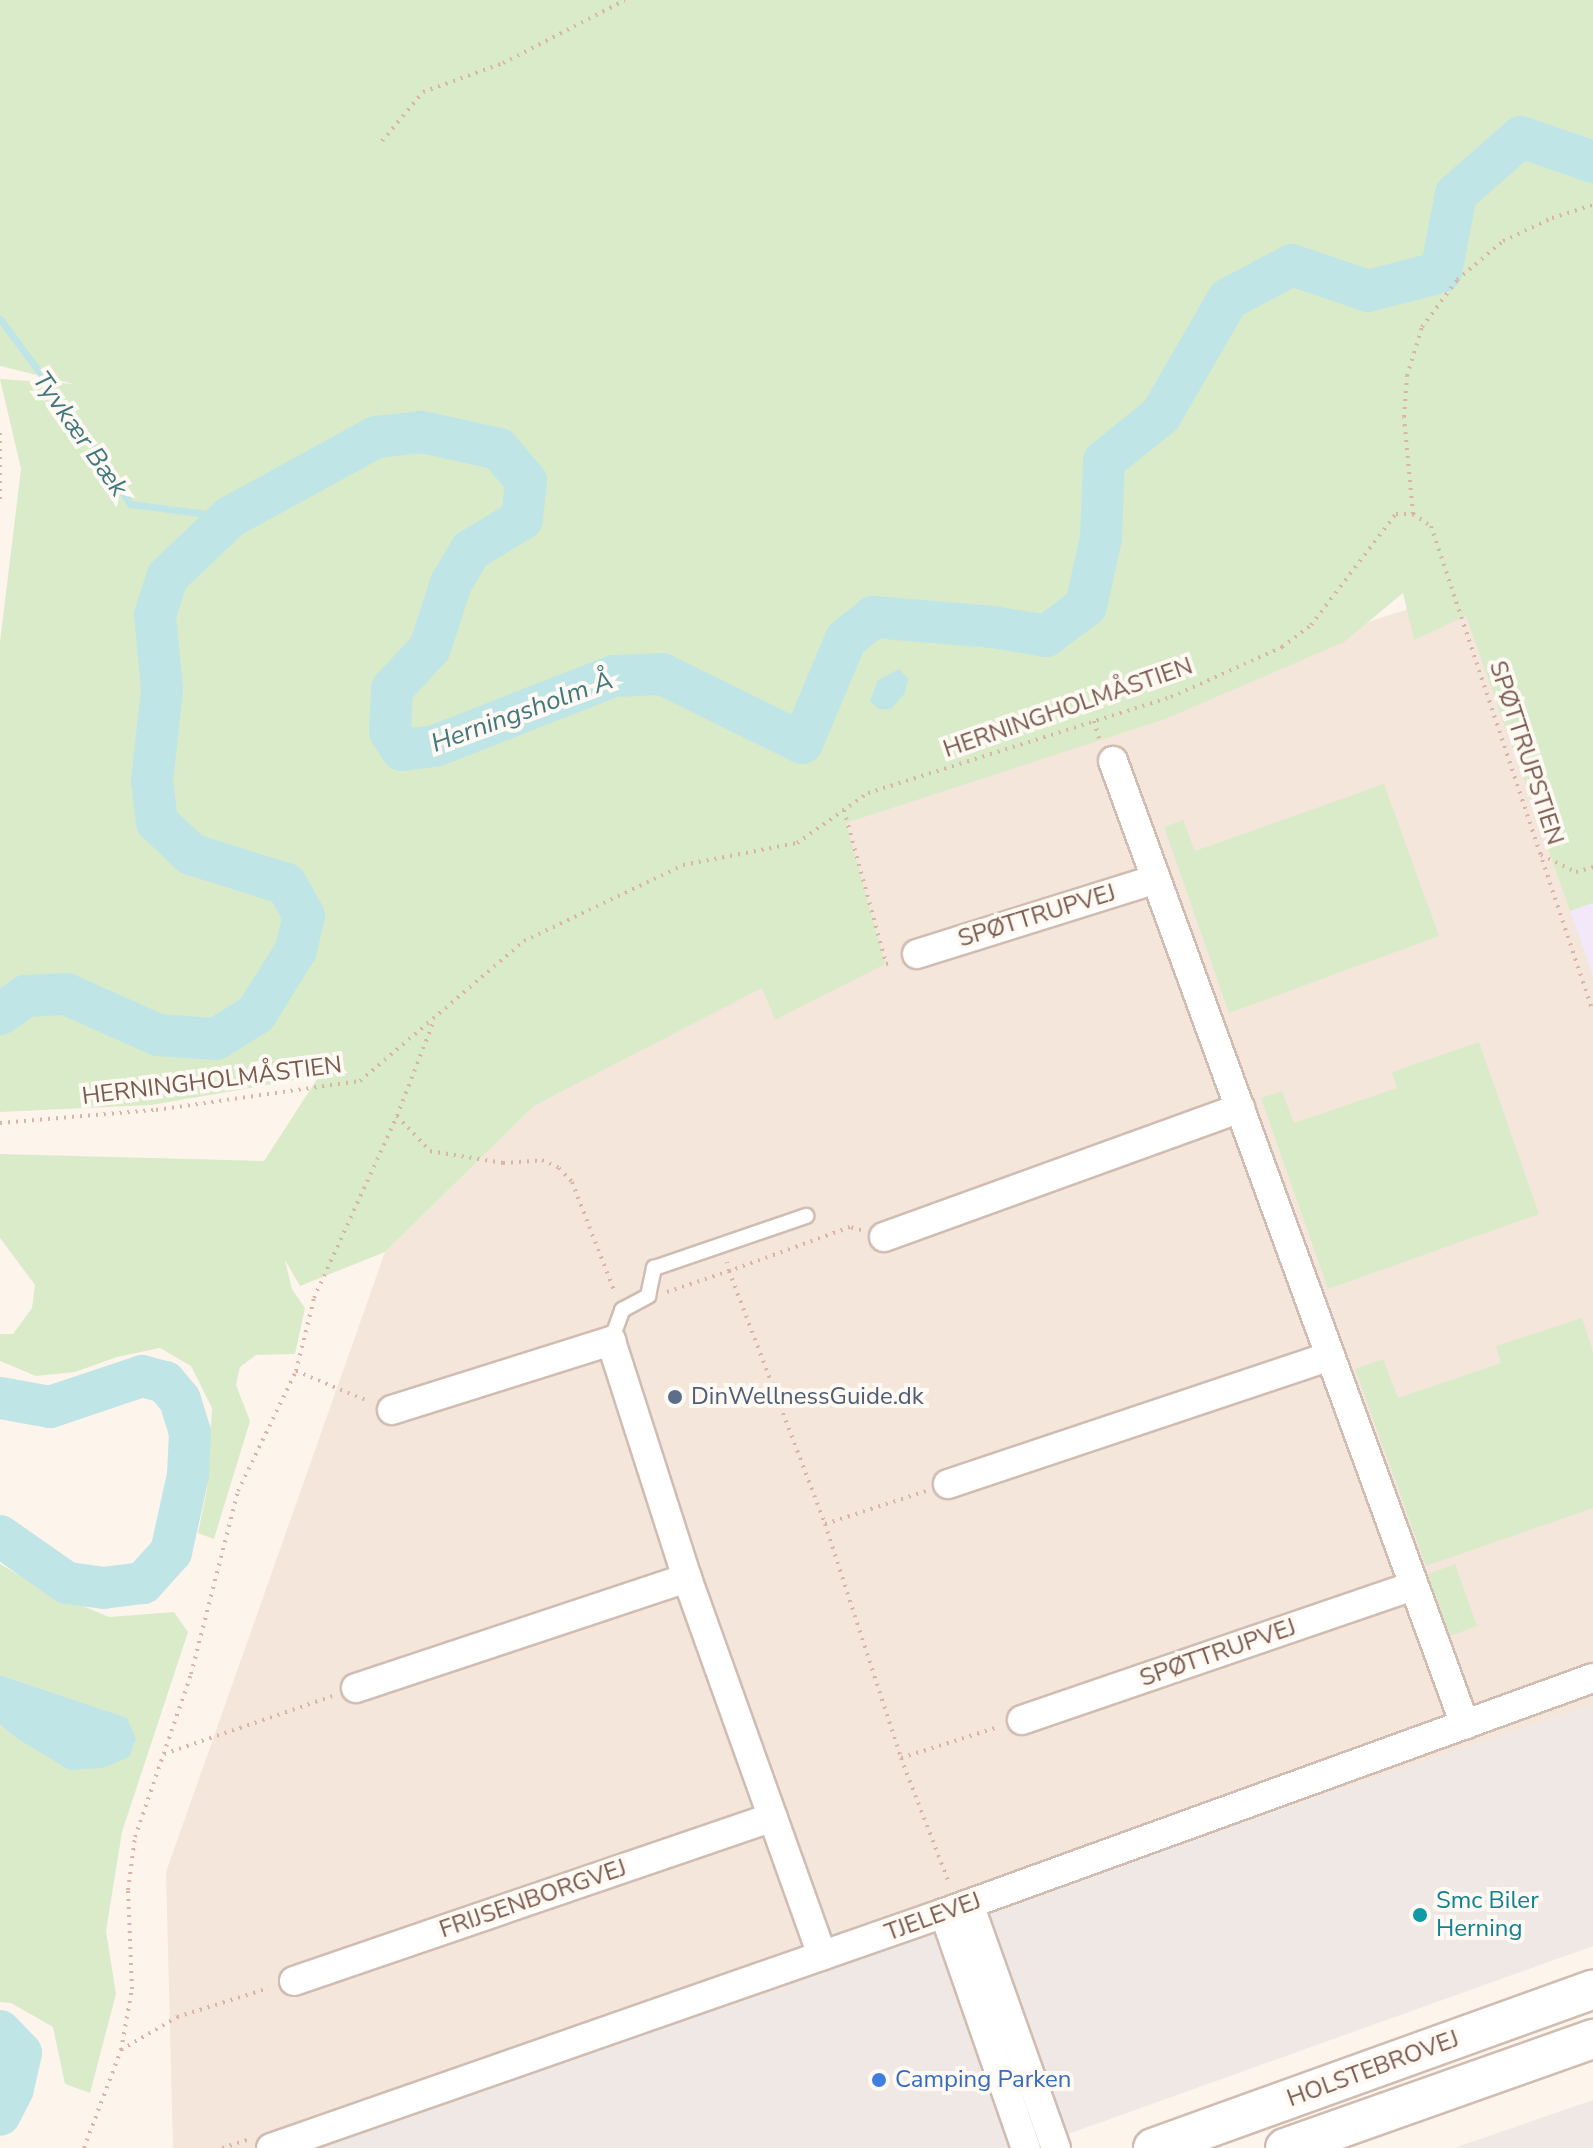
<!DOCTYPE html>
<html>
<head>
<meta charset="utf-8">
<style>
	body { margin:0 }
	#map { position:relative; width:1593px; height:2148px; overflow:hidden; background:#fdf5ec; font-family:"Nunito Sans",sans-serif }
	div>[style] { position:absolute }
	.residential>* { inset:0; background:#f4e6db }
	.industrial>* { inset:0; background:#efe8e4 }
	.education>* { inset:0; background:#f2e8f9 }
	.green>* { inset:0; background:#daebca }
	.water>* { inset:0; background:#c0e5e7 }
	.stream>* { height:7px; margin:-3.5px; padding:0 3.5px; transform-origin:3.5px; border-radius:3.5px; background:#c0e5e7 }
	.river>* { height:42px; margin:-21px; padding:0 21px; transform-origin:21px; border-radius:21px; background:#c0e5e7 }
	.path>* { height:4px; margin-top:-2px; transform-origin:0; background:repeating-linear-gradient(90deg,#d8b5a6 0 2px,transparent 0 8px) }
	.roads { filter:drop-shadow(2px 0 #d0bcb1) drop-shadow(-2px 0 #d0bcb1) drop-shadow(0 2px #d0bcb1) drop-shadow(0 -2px #d0bcb1) }
	.service>* { height:14px; margin:-7px; padding:0 7px; transform-origin:7px; border-radius:7px; background:#fff }
	.minor>* { height:28px; margin:-14px; padding:0 14px; transform-origin:14px; border-radius:14px; background:#fff }
	.secondary>* { height:38px; margin:-19px; padding:0 19px; transform-origin:19px; border-radius:19px; background:#fff }
	.dots>* { width:22px; height:22px; translate:-50% -50%; box-sizing:border-box; border:4px solid #fff9f3; border-radius:50% }
	span { translate:-50% -50%; white-space:nowrap; text-align:center; line-height:1.15; -webkit-text-stroke:8px #fff9f3; paint-order:stroke }
	.street-label { font-size:24px; color:#795a4e }
	.service-label { font-size:24px; color:#4e5e75 }
	.left { translate:0 -50%; text-align:left }
	.culture-label { font-size:24px; color:#0d838f }
	.shop-label { font-size:24px; color:#366cbe }
	.water-label { font-size:26px; color:#41787d; font-style:italic }
</style>
</head>
<body>
<div id="map">
	<div class="residential">
		<i style="clip-path:polygon(1470px 589px,1593px 975px,1593px 1705px,929px 1927px,294px 2148px,173px 2148px,166px 1872px,385px 1252px,534px 1106px,762px 987px,775px 1019px,837px 794px)"></i>
	</div>
	<div class="industrial">
		<i style="clip-path:polygon(1593px 1705px,1593px 1946px,1029px 2148px,294px 2148px,929px 1927px)"></i>
		<i style="clip-path:polygon(1593px 2100px,1593px 2148px,1454px 2148px)"></i>
	</div>
	<div class="education">
		<i style="clip-path:polygon(1593px 903px,1593px 975px,1570px 911px)"></i>
	</div>
	<div class="green">
		<i style="clip-path:polygon(0 0,1593px 0,1593px 903px,1570px 911px,1466px 616px,1414px 640px,1403px 593px,1344px 642px,1165px 719px,846px 823px,885px 964px,775px 1020px,762px 988px,534px 1106px,385px 1252px,300px 1286px,285px 1260px,292px 1289px,305px 1308px,295px 1354px,256px 1355px,240px 1367px,236px 1385px,250px 1421px,214px 1539px,198px 1533px,207px 1489px,212px 1408px,191px 1366px,160px 1348px,117px 1357px,75px 1372px,36px 1376px,0 1361px,0 1334px,13px 1334px,32px 1308px,35px 1285px,0 1238px,0 1154px,264px 1161px,319px 1076px,151px 1105px,0 1112px,0 642px,21px 469px,0 379px,74px 384px,0 366px)"></i>
		<i style="clip-path:polygon(1384px 784px,1439px 936px,1229px 1013px,1164px 827px,1183px 820px,1195px 851px)"></i>
		<i style="clip-path:polygon(1479px 1042px,1539px 1214px,1328px 1289px,1261px 1098px,1282px 1091px,1294px 1123px,1397px 1088px,1392px 1072px)"></i>
		<i style="clip-path:polygon(1582px 1318px,1593px 1352px,1593px 1508px,1426px 1566px,1355px 1369px,1383px 1359px,1398px 1398px,1501px 1363px,1496px 1346px)"></i>
		<i style="clip-path:polygon(0 1564px,47px 1591px,109px 1617px,174px 1612px,188px 1632px,122px 1832px,106px 1931px,116px 1994px,90px 2093px,65px 2084px,53px 2027px,11px 2003px,0 2002px,0 1725px,15px 1737px,105px 1711px,0 1675px)"></i>
		<i style="clip-path:polygon(1455px 1564px,1477px 1626px,1450px 1636px,1428px 1574px)"></i>
	</div>
	<div class="water">
		<i style="clip-path:polygon(899px 669px,908px 679px,905px 693px,891px 709px,879px 709px,870px 701px,878px 680px)"></i>
		<i style="clip-path:polygon(0 1675px,127px 1718px,136px 1739px,129px 1757px,103px 1768px,69px 1770px,15px 1737px,0 1725px)"></i>
	</div>
	<div class="stream">
		<i style="left:0;top:319px;width:144px;rotate:53.4deg"></i>
		<i style="left:86px;top:435px;width:82px;rotate:57.5deg"></i>
		<i style="left:130px;top:504px;width:101px;rotate:7.4deg"></i>
	</div>
	<div class="river">
		<i style="left:0;top:1014px;width:32px;rotate:-35deg"></i>
		<i style="left:26px;top:996px;width:40px;rotate:-2.9deg"></i>
		<i style="left:66px;top:994px;width:101px;rotate:24deg"></i>
		<i style="left:158px;top:1035px;width:58px;rotate:3.9deg"></i>
		<i style="left:216px;top:1039px;width:47px;rotate:-32deg"></i>
		<i style="left:256px;top:1014px;width:75px;rotate:-58deg"></i>
		<i style="left:296px;top:950px;width:35px;rotate:-77deg"></i>
		<i style="left:304px;top:916px;width:37px;rotate:-119deg"></i>
		<i style="left:286px;top:884px;width:100px;rotate:-162.5deg"></i>
		<i style="left:191px;top:854px;width:47px;rotate:-136.7deg"></i>
		<i style="left:157px;top:822px;width:41px;rotate:-97deg"></i>
		<i style="left:152px;top:781px;width:92px;rotate:-83.7deg"></i>
		<i style="left:162px;top:690px;width:75px;rotate:-95.3deg"></i>
		<i style="left:155px;top:615px;width:40px;rotate:-72deg"></i>
		<i style="left:167px;top:577px;width:87px;rotate:-43.6deg"></i>
		<i style="left:230px;top:517px;width:166px;rotate:-28.7deg"></i>
		<i style="left:376px;top:437px;width:46px;rotate:-6.2deg"></i>
		<i style="left:422px;top:432px;width:79px;rotate:12.4deg"></i>
		<i style="left:499px;top:449px;width:42px;rotate:49.8deg"></i>
		<i style="left:526px;top:481px;width:38px;rotate:96deg"></i>
		<i style="left:522px;top:519px;width:60px;rotate:148.7deg"></i>
		<i style="left:471px;top:550px;width:39px;rotate:121deg"></i>
		<i style="left:451px;top:583px;width:68px;rotate:107.9deg"></i>
		<i style="left:430px;top:648px;width:56px;rotate:132.8deg"></i>
		<i style="left:392px;top:689px;width:43px;rotate:92.7deg"></i>
		<i style="left:390px;top:732px;width:22px;rotate:56deg"></i>
		<i style="left:402px;top:750px;width:33px;rotate:-7deg"></i>
		<i style="left:435px;top:746px;width:192px;rotate:-21.4deg"></i>
		<i style="left:614px;top:676px;width:48px;rotate:-2.4deg"></i>
		<i style="left:662px;top:674px;width:156px;rotate:26.2deg"></i>
		<i style="left:802px;top:743px;width:113px;rotate:-67.1deg"></i>
		<i style="left:846px;top:639px;width:35px;rotate:-39deg"></i>
		<i style="left:873px;top:617px;width:120px;rotate:4.8deg"></i>
		<i style="left:993px;top:627px;width:54px;rotate:9.6deg"></i>
		<i style="left:1046px;top:636px;width:50px;rotate:-36.9deg"></i>
		<i style="left:1086px;top:606px;width:70px;rotate:-77.6deg"></i>
		<i style="left:1101px;top:538px;width:77px;rotate:-87.8deg"></i>
		<i style="left:1104px;top:461px;width:73px;rotate:-38.9deg"></i>
		<i style="left:1161px;top:415px;width:134px;rotate:-60deg"></i>
		<i style="left:1228px;top:299px;width:72px;rotate:-28deg"></i>
		<i style="left:1292px;top:265px;width:80px;rotate:18.9deg"></i>
		<i style="left:1368px;top:291px;width:75px;rotate:-14.6deg"></i>
		<i style="left:1441px;top:272px;width:79px;rotate:-79.1deg"></i>
		<i style="left:1456px;top:194px;width:86px;rotate:-41.2deg"></i>
		<i style="left:1521px;top:137px;width:76px;rotate:19.1deg"></i>
		<i style="left:0;top:1398px;width:51px;rotate:10.2deg"></i>
		<i style="left:50px;top:1407px;width:97px;rotate:-18.6deg"></i>
		<i style="left:142px;top:1376px;width:24px;rotate:15deg"></i>
		<i style="left:165px;top:1382px;width:23px;rotate:50deg"></i>
		<i style="left:180px;top:1400px;width:34px;rotate:73deg"></i>
		<i style="left:190px;top:1432px;width:43px;rotate:92.7deg"></i>
		<i style="left:188px;top:1475px;width:79px;rotate:102.4deg"></i>
		<i style="left:171px;top:1552px;width:42px;rotate:132.1deg"></i>
		<i style="left:143px;top:1583px;width:39px;rotate:173deg"></i>
		<i style="left:104px;top:1588px;width:37px;rotate:-172deg"></i>
		<i style="left:67px;top:1583px;width:82px;rotate:-145deg"></i>
		<i style="left:0;top:2031px;width:30px;rotate:46deg"></i>
		<i style="left:21px;top:2053px;width:37px;rotate:103deg"></i>
		<i style="left:13px;top:2089px;width:29px;rotate:117deg"></i>
	</div>
	<div class="path">
		<i style="left:382px;top:141px;width:64px;rotate:-50.1deg"></i>
		<i style="left:423px;top:92px;width:85px;rotate:-19.9deg"></i>
		<i style="left:503px;top:63px;width:137px;rotate:-27.3deg"></i>
		<i style="left:0;top:433px;width:69px;rotate:90deg"></i>
		<i style="left:1413px;top:514px;width:22px;rotate:34deg"></i>
		<i style="left:1431px;top:526px;width:512px;rotate:71.57deg"></i>
		<i style="left:1413px;top:514px;width:97px;rotate:-95.3deg"></i>
		<i style="left:1404px;top:417px;width:41px;rotate:-85.8deg"></i>
		<i style="left:1407px;top:376px;width:51px;rotate:-73deg"></i>
		<i style="left:1422px;top:327px;width:59px;rotate:-53.3deg"></i>
		<i style="left:1457px;top:280px;width:60px;rotate:-40.3deg"></i>
		<i style="left:1503px;top:241px;width:54px;rotate:-25.1deg"></i>
		<i style="left:1552px;top:218px;width:43px;rotate:-17.6deg"></i>
		<i style="left:1094px;top:721px;width:19px;rotate:74deg"></i>
		<i style="left:844px;top:810px;width:160px;rotate:74.7deg"></i>
		<i style="left:886px;top:964px;width:6px;rotate:-18deg"></i>
		<i style="left:1541px;top:855px;width:39px;rotate:26deg"></i>
		<i style="left:1576px;top:872px;width:18px;rotate:-16deg"></i>
		<i style="left:397px;top:1116px;width:48px;rotate:46.7deg"></i>
		<i style="left:430px;top:1151px;width:74px;rotate:9.3deg"></i>
		<i style="left:503px;top:1163px;width:39px;rotate:-4deg"></i>
		<i style="left:542px;top:1160px;width:19px;rotate:25deg"></i>
		<i style="left:559px;top:1168px;width:19px;rotate:47deg"></i>
		<i style="left:572px;top:1182px;width:119px;rotate:68.8deg"></i>
		<i style="left:0;top:1123px;width:157px;rotate:-4.8deg"></i>
		<i style="left:156px;top:1110px;width:206px;rotate:-8.1deg"></i>
		<i style="left:360px;top:1081px;width:216px;rotate:-40.5deg"></i>
		<i style="left:524px;top:941px;width:176px;rotate:-25.5deg"></i>
		<i style="left:683px;top:865px;width:116px;rotate:-10.9deg"></i>
		<i style="left:797px;top:843px;width:87px;rotate:-35.2deg"></i>
		<i style="left:868px;top:793px;width:318px;rotate:-17.6deg"></i>
		<i style="left:1171px;top:697px;width:122px;rotate:-24.2deg"></i>
		<i style="left:1282px;top:647px;width:36px;rotate:-37deg"></i>
		<i style="left:1311px;top:625px;width:140px;rotate:-52.6deg"></i>
		<i style="left:1396px;top:514px;width:17px"></i>
		<i style="left:861px;top:1230px;width:11px;rotate:-165deg"></i>
		<i style="left:850px;top:1227px;width:129px;rotate:160deg"></i>
		<i style="left:729px;top:1271px;width:271px;rotate:69.2deg"></i>
		<i style="left:825px;top:1524px;width:246px;rotate:72deg"></i>
		<i style="left:901px;top:1758px;width:134px;rotate:69deg"></i>
		<i style="left:667px;top:1292px;width:65px;rotate:-18.7deg"></i>
		<i style="left:729px;top:1271px;width:9px;rotate:-103deg"></i>
		<i style="left:296px;top:1371px;width:78px;rotate:22.6deg"></i>
		<i style="left:825px;top:1524px;width:106px;rotate:-18.1deg"></i>
		<i style="left:164px;top:1754px;width:178px;rotate:-19deg"></i>
		<i style="left:901px;top:1758px;width:102px;rotate:-17.7deg"></i>
		<i style="left:121px;top:2050px;width:65px;rotate:-30.5deg"></i>
		<i style="left:177px;top:2017px;width:96px;rotate:-17.5deg"></i>
		<i style="left:84px;top:2148px;width:105px;rotate:-69.3deg"></i>
		<i style="left:121px;top:2050px;width:62px;rotate:-79.8deg"></i>
		<i style="left:132px;top:1989px;width:99px;rotate:-92.3deg"></i>
		<i style="left:128px;top:1890px;width:53px;rotate:-82.5deg"></i>
		<i style="left:135px;top:1837px;width:172px;rotate:-71deg"></i>
		<i style="left:191px;top:1674px;width:189px;rotate:-75.6deg"></i>
		<i style="left:238px;top:1491px;width:133px;rotate:-64.2deg"></i>
		<i style="left:296px;top:1371px;width:75px;rotate:-76.1deg"></i>
		<i style="left:314px;top:1298px;width:200px;rotate:-65.5deg"></i>
		<i style="left:397px;top:1116px;width:103px;rotate:-68.9deg"></i>
		<i style="left:222px;top:2148px;width:28px;rotate:-18deg"></i>
	</div>
	<div class="roads">
		<div class="service">
			<i style="left:611px;top:1341px;width:33px;rotate:-70deg"></i>
			<i style="left:622px;top:1310px;width:30px;rotate:-28deg"></i>
			<i style="left:648px;top:1296px;width:29px;rotate:-78deg"></i>
			<i style="left:654px;top:1268px;width:161px;rotate:-18.9deg"></i>
		</div>
		<div class="minor">
			<i style="left:1113px;top:761px;width:1026px;rotate:69.94deg"></i>
			<i style="left:917px;top:954px;width:250px;rotate:-17.4deg"></i>
			<i style="left:884px;top:1237px;width:379px;rotate:-19.9deg"></i>
			<i style="left:392px;top:1410px;width:230px;rotate:-17.5deg"></i>
			<i style="left:611px;top:1341px;width:249px;rotate:72.2deg"></i>
			<i style="left:687px;top:1578px;width:401px;rotate:70.3deg"></i>
			<i style="left:948px;top:1484px;width:403px;rotate:-18.5deg"></i>
			<i style="left:356px;top:1688px;width:349px;rotate:-18.4deg"></i>
			<i style="left:1022px;top:1720px;width:414px;rotate:-18.9deg"></i>
			<i style="left:969px;top:1904px;width:259px;rotate:70.4deg"></i>
			<i style="left:944px;top:1913px;width:249px;rotate:70.8deg"></i>
			<i style="left:294px;top:1981px;width:506px;rotate:-18.9deg"></i>
			<i style="left:271px;top:2148px;width:713px;rotate:-19.25deg"></i>
			<i style="left:944px;top:1913px;width:690px;rotate:-19.91deg"></i>
		</div>
		<div class="secondary">
			<i style="left:1153px;top:2148px;width:468px;rotate:-19.8deg"></i>
			<i style="left:1285px;top:2148px;width:327px;rotate:-19.5deg"></i>
		</div>
	</div>
	<div class="dots">
		<i style="left:675px;top:1397px;background:#5c6f8a"></i>
		<i style="left:1420px;top:1915px;background:#0f9aa8"></i>
		<i style="left:879px;top:2080px;background:#3f7fe0"></i>
	</div>
	<div class="street-label">
		<span style="left:1068px;top:708px;rotate:-19deg">HERNINGHOLMÅSTIEN</span>
		<span style="left:1526px;top:753px;rotate:72deg">SPØTTRUPSTIEN</span>
		<span style="left:1037px;top:916px;rotate:-17deg">SPØTTRUPVEJ</span>
		<span style="left:212px;top:1081px;rotate:-7deg">HERNINGHOLMÅSTIEN</span>
		<span style="left:1218px;top:1653px;rotate:-19deg">SPØTTRUPVEJ</span>
		<span style="left:533px;top:1899px;rotate:-19deg">FRIJSENBORGVEJ</span>
		<span style="left:933px;top:1917px;rotate:-20deg">TJELEVEJ</span>
		<span style="left:1373px;top:2069px;rotate:-20deg">HOLSTEBROVEJ</span>
	</div>
	<div class="service-label">
		<span class="left" style="left:691px;top:1397px">DinWellnessGuide.dk</span>
	</div>
	<div class="culture-label">
		<span class="left" style="left:1436px;top:1915px">Smc Biler<br>Herning</span>
	</div>
	<div class="shop-label">
		<span class="left" style="left:895px;top:2080px">Camping Parken</span>
	</div>
	<div class="water-label">
		<span style="left:80px;top:434px;rotate:55deg">Tyvkær Bæk</span>
		<span style="left:522px;top:712px;rotate:-20deg">Herningsholm Å</span>
	</div>
</div>
</body>
</html>
